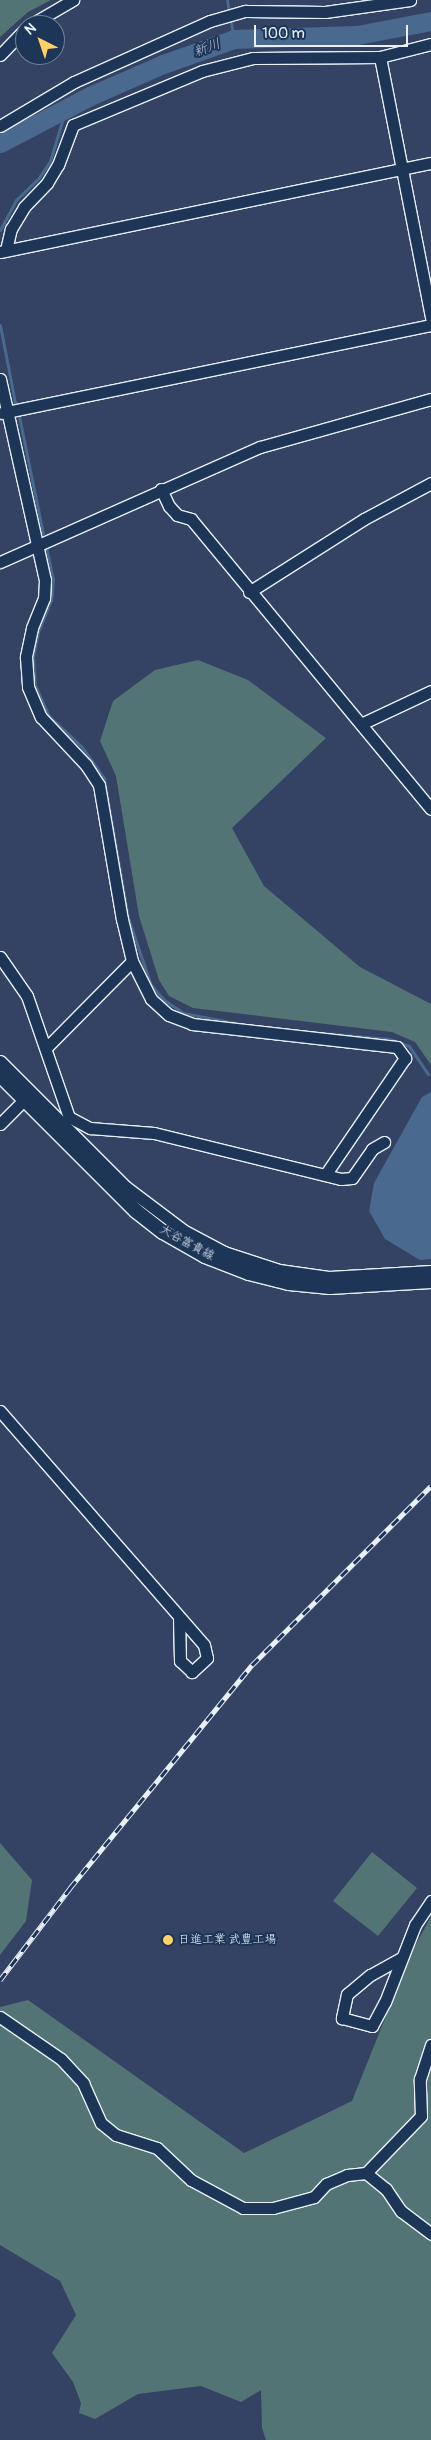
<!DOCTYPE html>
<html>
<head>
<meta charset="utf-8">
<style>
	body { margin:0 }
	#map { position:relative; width:431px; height:2440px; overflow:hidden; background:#344364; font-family:Pangolin,"Klee One",sans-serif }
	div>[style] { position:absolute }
	.green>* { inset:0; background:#537474 }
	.water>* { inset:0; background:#4a698f }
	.stream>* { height:3px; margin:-1.5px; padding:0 1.5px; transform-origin:1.5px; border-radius:1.5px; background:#4a698f }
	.river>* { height:19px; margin:-9.5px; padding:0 9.5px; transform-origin:9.5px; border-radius:9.5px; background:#4a698f }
	.roads { filter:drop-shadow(1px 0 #e8f1f8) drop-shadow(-1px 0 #e8f1f8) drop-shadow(0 1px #e8f1f8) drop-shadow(0 -1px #e8f1f8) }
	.minor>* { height:11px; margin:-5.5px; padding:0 5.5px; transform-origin:5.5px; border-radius:5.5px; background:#1d3557 }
	.major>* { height:14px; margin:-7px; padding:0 7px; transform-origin:7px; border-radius:7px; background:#1d3557 }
	.rail>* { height:5px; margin-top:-2.5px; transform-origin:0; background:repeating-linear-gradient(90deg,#1d3557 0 9px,#e8f1f8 0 18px); box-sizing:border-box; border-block:1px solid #e8f1f8 }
	.dots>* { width:14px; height:14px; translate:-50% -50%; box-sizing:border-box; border:2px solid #1d3557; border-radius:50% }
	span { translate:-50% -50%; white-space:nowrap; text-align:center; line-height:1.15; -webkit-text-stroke:4px #1d3557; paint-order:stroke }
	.street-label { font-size:12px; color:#e8f1f8 }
	.poi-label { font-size:12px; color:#e8f1f8 }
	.left { translate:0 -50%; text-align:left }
	.water-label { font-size:14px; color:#b1c1d3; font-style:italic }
	.north { position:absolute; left:15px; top:15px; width:50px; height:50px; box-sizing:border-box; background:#1d3557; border:1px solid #6e8097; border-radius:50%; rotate:319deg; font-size:14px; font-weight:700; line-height:20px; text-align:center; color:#e8f1f8 }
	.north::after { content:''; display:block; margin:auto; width:18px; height:22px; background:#ffd166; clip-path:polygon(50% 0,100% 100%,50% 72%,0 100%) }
	.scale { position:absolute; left:254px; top:25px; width:154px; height:22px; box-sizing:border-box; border:2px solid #e8f1f8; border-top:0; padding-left:6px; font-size:15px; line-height:18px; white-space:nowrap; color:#e8f1f8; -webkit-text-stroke:4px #1d3557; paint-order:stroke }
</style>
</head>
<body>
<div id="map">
	<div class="green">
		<i style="clip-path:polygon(0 0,51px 0,28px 12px,0 37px)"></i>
		<i style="clip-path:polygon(198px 660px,248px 680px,326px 738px,232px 828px,264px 886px,360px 967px,431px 1004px,431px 1065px,415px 1042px,392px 1032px,193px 1008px,169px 996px,159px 980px,139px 916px,116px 776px,100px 741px,113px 701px,155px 670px)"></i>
		<i style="clip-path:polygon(0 1843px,32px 1880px,26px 1921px,0 1955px)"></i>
		<i style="clip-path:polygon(372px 1852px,417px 1888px,378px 1936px,333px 1901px)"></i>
		<i style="clip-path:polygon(431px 1917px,431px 2440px,266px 2440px,262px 2428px,261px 2390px,241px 2402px,201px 2386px,138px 2394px,95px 2419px,79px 2413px,81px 2403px,73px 2382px,52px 2353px,76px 2315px,60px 2281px,0 2245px,0 2007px,28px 2000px,244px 2153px,352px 2101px,412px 1951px)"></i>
	</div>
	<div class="water">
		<i style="clip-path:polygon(431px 1092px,431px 1259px,420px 1260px,385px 1239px,369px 1211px,374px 1183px,422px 1097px)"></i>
	</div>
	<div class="stream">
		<i style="left:227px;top:0;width:40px;rotate:80deg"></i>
		<i style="left:0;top:230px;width:34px;rotate:-62deg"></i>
		<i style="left:16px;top:200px;width:30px;rotate:-44deg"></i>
		<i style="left:38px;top:179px;width:22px;rotate:-56deg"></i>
		<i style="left:50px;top:161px;width:55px;rotate:-73.2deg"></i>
		<i style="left:0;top:325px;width:79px;rotate:79.1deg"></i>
		<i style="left:19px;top:416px;width:120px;rotate:78.5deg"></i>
		<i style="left:46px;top:547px;width:33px;rotate:78deg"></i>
		<i style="left:53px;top:579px;width:21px;rotate:95deg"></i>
		<i style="left:51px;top:600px;width:35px;rotate:112deg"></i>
		<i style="left:38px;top:632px;width:25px;rotate:101deg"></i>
		<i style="left:33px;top:657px;width:28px;rotate:86deg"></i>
		<i style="left:35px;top:685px;width:34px;rotate:66deg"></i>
		<i style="left:49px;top:716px;width:45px;rotate:43.2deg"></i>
		<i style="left:82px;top:747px;width:39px;rotate:55deg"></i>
		<i style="left:104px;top:779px;width:141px;rotate:80.2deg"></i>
		<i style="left:128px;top:918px;width:71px;rotate:71.1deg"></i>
		<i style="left:151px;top:985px;width:20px;rotate:49deg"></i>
		<i style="left:164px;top:1000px;width:23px;rotate:34deg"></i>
		<i style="left:183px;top:1013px;width:64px;rotate:10.8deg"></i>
		<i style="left:300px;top:1031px;width:89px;rotate:5.1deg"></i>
		<i style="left:389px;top:1039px;width:21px;rotate:19deg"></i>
		<i style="left:409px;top:1046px;width:34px;rotate:56deg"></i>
	</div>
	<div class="river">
		<i style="left:0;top:143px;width:102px;rotate:-27.6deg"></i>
		<i style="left:90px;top:96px;width:80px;rotate:-23.7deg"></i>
		<i style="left:163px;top:64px;width:75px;rotate:-19.4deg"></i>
		<i style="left:234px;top:39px;width:123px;rotate:-1.9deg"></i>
		<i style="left:357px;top:35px;width:75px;rotate:-10.7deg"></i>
	</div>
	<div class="roads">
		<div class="minor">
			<i style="left:30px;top:25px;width:50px;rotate:-30.2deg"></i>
			<i style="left:0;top:55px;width:36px;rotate:-46deg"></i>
			<i style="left:380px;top:57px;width:266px;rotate:78.9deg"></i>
			<i style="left:0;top:126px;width:86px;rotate:-30.7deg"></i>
			<i style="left:74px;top:82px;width:149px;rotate:-24.2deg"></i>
			<i style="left:210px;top:21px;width:37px;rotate:-16deg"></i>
			<i style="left:246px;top:11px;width:79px;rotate:0.7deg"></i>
			<i style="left:325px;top:12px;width:86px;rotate:-8deg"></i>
			<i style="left:6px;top:250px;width:22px;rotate:-77deg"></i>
			<i style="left:11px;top:229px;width:26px;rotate:-59deg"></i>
			<i style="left:24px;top:207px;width:33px;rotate:-46deg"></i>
			<i style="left:47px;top:183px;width:21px;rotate:-59deg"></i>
			<i style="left:58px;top:165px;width:43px;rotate:-69.4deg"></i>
			<i style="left:73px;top:125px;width:140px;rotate:-22.7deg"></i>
			<i style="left:202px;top:71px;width:53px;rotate:-14.3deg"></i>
			<i style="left:253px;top:58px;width:127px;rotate:-0.5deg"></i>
			<i style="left:380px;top:57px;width:53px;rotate:-14.3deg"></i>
			<i style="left:0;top:252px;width:440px;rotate:-11.7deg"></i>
			<i style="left:0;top:379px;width:206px;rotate:77.4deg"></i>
			<i style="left:45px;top:580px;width:18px;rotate:93deg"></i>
			<i style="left:44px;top:598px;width:32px;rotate:112deg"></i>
			<i style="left:32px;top:628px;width:30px;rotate:102deg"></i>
			<i style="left:26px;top:657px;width:30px;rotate:86deg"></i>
			<i style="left:28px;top:687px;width:33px;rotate:67deg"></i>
			<i style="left:41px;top:717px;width:66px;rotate:46.8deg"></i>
			<i style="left:86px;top:765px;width:24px;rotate:57deg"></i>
			<i style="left:99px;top:785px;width:136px;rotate:80.3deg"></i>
			<i style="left:122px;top:919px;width:43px;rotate:76.6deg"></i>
			<i style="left:132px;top:961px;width:42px;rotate:63.4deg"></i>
			<i style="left:151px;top:999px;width:24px;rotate:42deg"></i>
			<i style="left:169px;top:1015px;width:25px;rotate:21deg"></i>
			<i style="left:192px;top:1024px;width:206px;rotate:6.4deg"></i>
			<i style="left:397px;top:1047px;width:14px;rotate:54deg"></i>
			<i style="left:405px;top:1058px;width:140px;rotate:124.3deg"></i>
			<i style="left:2px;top:413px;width:438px;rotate:-11.6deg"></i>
			<i style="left:161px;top:489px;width:19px;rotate:65deg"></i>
			<i style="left:169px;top:506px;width:12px;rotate:48deg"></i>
			<i style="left:177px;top:515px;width:15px;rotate:16deg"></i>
			<i style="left:191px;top:519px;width:376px;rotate:50.4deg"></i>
			<i style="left:0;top:562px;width:284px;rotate:-23.9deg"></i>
			<i style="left:260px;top:447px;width:178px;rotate:-15.7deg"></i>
			<i style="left:249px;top:592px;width:136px;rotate:-32.4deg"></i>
			<i style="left:364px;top:519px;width:76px;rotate:-28.2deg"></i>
			<i style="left:361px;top:724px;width:77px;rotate:-25.2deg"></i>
			<i style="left:0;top:957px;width:47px;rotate:55.3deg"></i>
			<i style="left:27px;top:996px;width:128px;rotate:70.9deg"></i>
			<i style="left:69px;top:1117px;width:24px;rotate:28deg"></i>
			<i style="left:90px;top:1128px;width:64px;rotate:4.5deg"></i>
			<i style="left:154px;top:1133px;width:193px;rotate:13.8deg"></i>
			<i style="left:341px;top:1179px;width:11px;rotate:-5deg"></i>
			<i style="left:352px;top:1178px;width:35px;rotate:-55deg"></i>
			<i style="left:372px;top:1149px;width:14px;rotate:-30deg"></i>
			<i style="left:46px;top:1048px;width:122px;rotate:-45.3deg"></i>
			<i style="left:0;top:1061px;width:178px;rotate:45deg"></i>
			<i style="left:126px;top:1187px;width:71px;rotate:37deg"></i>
			<i style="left:183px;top:1230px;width:47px;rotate:28.2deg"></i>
			<i style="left:224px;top:1252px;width:58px;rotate:18.1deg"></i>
			<i style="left:279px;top:1270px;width:50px;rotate:8deg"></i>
			<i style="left:329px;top:1277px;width:102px;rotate:-3.4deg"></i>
			<i style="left:0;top:1124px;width:34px;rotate:-45deg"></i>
			<i style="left:0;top:1411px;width:310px;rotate:48.9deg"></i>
			<i style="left:204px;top:1645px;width:13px;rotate:77deg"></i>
			<i style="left:207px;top:1658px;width:21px;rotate:137deg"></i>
			<i style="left:192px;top:1672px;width:16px;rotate:-137deg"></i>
			<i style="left:180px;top:1661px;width:44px;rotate:-91.3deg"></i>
			<i style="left:401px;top:1958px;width:35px;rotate:151deg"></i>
			<i style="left:370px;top:1975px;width:30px;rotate:140deg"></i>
			<i style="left:347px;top:1994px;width:25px;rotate:102deg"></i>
			<i style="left:342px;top:2018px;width:31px;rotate:15deg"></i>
			<i style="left:372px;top:2026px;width:27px;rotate:-62deg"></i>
			<i style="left:385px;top:2002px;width:83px;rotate:-68.7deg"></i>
			<i style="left:415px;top:1925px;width:29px;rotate:-56deg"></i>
			<i style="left:0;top:2017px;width:74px;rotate:34.5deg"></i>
			<i style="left:61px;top:2059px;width:33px;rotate:47deg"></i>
			<i style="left:83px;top:2083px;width:44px;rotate:65.8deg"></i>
			<i style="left:101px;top:2123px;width:19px;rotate:39deg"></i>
			<i style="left:116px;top:2135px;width:43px;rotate:17.6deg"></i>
			<i style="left:157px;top:2148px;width:47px;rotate:43.3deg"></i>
			<i style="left:191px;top:2180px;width:59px;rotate:28.3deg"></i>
			<i style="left:243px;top:2208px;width:30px"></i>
			<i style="left:273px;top:2208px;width:42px;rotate:-15deg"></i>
			<i style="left:314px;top:2197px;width:18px;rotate:-47deg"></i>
			<i style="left:326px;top:2184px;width:23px;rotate:-23deg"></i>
			<i style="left:347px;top:2175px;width:19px;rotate:-6deg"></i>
			<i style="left:366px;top:2173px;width:79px;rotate:-46deg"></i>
			<i style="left:421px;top:2116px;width:37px;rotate:-92deg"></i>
			<i style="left:420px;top:2079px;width:36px;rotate:-72deg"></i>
			<i style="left:366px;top:2173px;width:26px;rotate:39deg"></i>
			<i style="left:386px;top:2189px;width:27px;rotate:56deg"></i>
			<i style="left:401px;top:2211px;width:38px;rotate:37deg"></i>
		</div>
		<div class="major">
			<i style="left:0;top:1075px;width:192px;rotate:45deg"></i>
			<i style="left:136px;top:1211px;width:34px;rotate:38deg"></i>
			<i style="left:163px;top:1232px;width:48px;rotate:29.7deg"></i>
			<i style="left:205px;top:1256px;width:47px;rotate:21.1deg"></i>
			<i style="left:249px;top:1273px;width:41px;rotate:14deg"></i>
			<i style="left:289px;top:1283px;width:41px;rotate:5.6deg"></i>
			<i style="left:330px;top:1287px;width:101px;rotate:-3.4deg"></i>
		</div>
	</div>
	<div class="rail">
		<i style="left:0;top:1980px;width:116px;rotate:-52.7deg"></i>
		<i style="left:70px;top:1888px;width:288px;rotate:-50.8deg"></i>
		<i style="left:252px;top:1665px;width:253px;rotate:-45deg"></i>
	</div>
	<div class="dots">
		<i style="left:168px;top:1940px;background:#ffd166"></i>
	</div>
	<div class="street-label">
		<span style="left:187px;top:1243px;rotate:29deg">大谷富貴線</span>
	</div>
	<div class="poi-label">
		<span class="left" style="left:178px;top:1940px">日進工業 武豊工場</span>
	</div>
	<div class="water-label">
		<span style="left:207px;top:48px;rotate:-20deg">新川</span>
	</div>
	<div class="north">N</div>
	<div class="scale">100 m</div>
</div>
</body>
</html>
